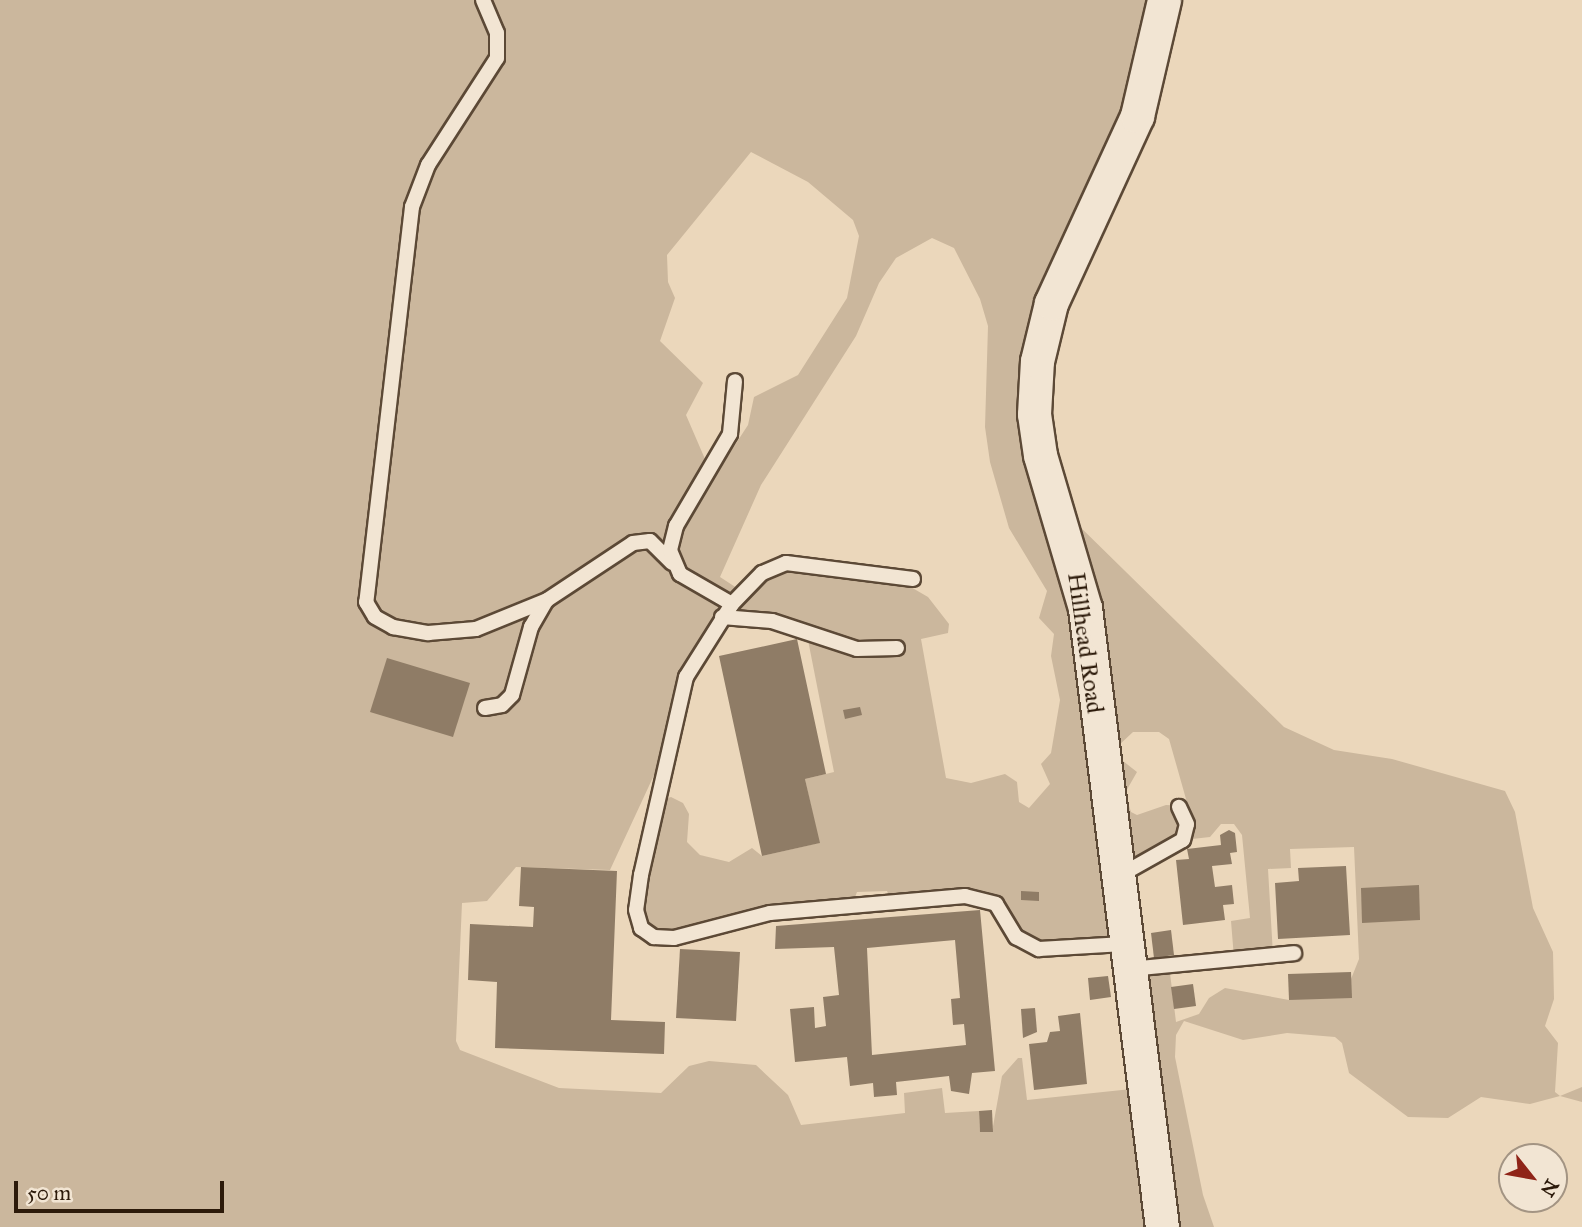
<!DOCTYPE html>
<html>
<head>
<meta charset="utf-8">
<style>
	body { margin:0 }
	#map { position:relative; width:1582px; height:1227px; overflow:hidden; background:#ebd7bb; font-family:"IM FELL Great Primer",serif }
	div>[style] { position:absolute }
	.green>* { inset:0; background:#cbb79d }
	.building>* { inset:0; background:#8f7c66 }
	.roads { filter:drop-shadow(2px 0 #5c4936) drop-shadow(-2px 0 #5c4936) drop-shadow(0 2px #5c4936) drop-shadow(0 -2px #5c4936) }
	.service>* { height:14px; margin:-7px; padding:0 7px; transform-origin:7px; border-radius:7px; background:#f2e5d3 }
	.tertiary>* { height:33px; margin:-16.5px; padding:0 16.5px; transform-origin:16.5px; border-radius:16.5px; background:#f2e5d3 }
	span { translate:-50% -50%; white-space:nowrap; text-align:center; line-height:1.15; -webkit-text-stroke:7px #f2e5d3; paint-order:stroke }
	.street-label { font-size:24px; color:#2c1a0a }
	.north { position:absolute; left:1498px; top:1143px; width:70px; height:70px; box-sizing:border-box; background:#f2e5d3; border:2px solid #a39483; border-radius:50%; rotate:121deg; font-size:19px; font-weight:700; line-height:28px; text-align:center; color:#2c1a0a }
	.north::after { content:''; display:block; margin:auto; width:24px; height:32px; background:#8f2418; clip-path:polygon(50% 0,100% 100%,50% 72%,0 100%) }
	.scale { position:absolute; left:14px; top:1181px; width:210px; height:32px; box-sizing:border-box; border:4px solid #2c1a0a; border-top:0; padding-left:9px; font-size:21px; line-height:24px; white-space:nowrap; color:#2c1a0a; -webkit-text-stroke:5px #f2e5d3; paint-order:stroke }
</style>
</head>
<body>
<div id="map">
	<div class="green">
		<i style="clip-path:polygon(evenodd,0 0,1163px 0,1043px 323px,1052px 503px,1123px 944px,1031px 946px,990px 901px,892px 902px,887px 891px,857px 892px,852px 905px,783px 911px,674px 938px,641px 928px,658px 801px,671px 797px,683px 803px,689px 814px,687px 842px,700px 855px,729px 862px,752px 848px,762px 856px,819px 843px,805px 779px,834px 772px,806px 630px,740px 617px,732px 605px,695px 656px,661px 760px,610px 870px,516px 867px,487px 901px,462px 903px,456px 1041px,460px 1050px,559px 1088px,661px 1093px,689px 1066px,709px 1061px,756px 1065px,788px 1095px,801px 1125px,905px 1113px,904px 1093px,942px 1088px,945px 1113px,979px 1111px,980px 1132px,992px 1132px,1002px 1076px,1018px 1058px,1022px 1058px,1027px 1100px,1141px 1088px,1161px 1227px,0 1227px,0 0,751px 152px,808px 182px,853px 220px,859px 236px,847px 298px,798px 375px,754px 397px,748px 425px,703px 494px,708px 466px,686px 415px,703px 383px,660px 341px,675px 298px,668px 282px,667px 255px,751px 152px,0 0,932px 238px,954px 248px,980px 299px,988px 326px,985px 427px,990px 462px,1009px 528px,1047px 591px,1039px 618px,1054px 634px,1051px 656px,1060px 700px,1051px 753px,1041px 764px,1050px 784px,1029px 808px,1019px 802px,1017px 782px,1005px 774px,971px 783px,946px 778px,921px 639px,948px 633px,949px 624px,928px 597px,909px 586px,910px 578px,775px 566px,743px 592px,720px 577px,761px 485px,856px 336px,879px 283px,896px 258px,932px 238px)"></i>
		<i style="clip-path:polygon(evenodd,1071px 518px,1284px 727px,1334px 750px,1392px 759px,1505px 791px,1515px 812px,1533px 908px,1553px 952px,1554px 999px,1545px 1026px,1558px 1043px,1555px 1092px,1560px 1096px,1582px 1087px,1582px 1102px,1560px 1096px,1530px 1104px,1481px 1097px,1448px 1118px,1408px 1117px,1349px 1073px,1342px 1043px,1335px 1037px,1287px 1033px,1243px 1040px,1184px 1021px,1176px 1035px,1175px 1057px,1203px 1195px,1214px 1227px,1163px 1227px,1128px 970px,1169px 965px,1176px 1022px,1199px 1014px,1209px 998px,1225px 988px,1289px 1000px,1351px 979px,1359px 959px,1354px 847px,1290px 849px,1291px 868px,1268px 869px,1273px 955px,1234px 958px,1231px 921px,1250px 918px,1242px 835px,1234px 824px,1221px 824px,1210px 837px,1183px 840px,1115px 878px,1071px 518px,1133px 732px,1159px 732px,1169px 739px,1188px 806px,1166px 805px,1137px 815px,1131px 812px,1125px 793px,1137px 772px,1123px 761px,1118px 746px,1133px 732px)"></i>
	</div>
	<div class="building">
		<i style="clip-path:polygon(797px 639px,826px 774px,805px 779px,820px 843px,762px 856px,719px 656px)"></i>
		<i style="clip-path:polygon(387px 658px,470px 683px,453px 737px,370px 712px)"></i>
		<i style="clip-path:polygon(860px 707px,862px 715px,845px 719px,843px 710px)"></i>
		<i style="clip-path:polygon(1229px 830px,1235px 833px,1237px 852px,1230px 853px,1232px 864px,1212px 866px,1215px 887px,1232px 885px,1234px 904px,1223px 905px,1225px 920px,1183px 925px,1176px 860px,1189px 859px,1187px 849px,1221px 845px,1220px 835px)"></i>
		<i style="clip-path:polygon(1346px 866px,1350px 935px,1278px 939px,1275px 883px,1299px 881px,1298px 868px)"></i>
		<i style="clip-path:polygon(521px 867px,617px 871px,611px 1020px,665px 1022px,664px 1054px,495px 1048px,497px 982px,468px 980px,470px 924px,533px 927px,534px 907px,519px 906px)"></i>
		<i style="clip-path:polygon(1419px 885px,1420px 920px,1362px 923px,1361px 888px)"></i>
		<i style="clip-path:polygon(1021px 891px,1039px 892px,1039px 901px,1021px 900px)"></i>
		<i style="clip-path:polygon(evenodd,980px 910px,995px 1071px,972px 1073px,969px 1094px,951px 1091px,949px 1076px,896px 1082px,897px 1095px,874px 1097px,873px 1083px,850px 1086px,847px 1057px,795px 1062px,790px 1009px,814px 1007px,815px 1028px,826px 1026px,823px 997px,839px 995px,834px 947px,775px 949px,776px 926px,980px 910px,955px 940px,960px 998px,951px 999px,953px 1025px,964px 1024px,966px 1045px,872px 1055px,867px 948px,955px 940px)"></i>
		<i style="clip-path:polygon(1171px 930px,1174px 955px,1154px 958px,1151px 933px)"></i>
		<i style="clip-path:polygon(680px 949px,740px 952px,736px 1021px,676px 1018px)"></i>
		<i style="clip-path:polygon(1351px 972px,1352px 998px,1289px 1000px,1288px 974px)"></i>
		<i style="clip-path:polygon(1108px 976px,1111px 997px,1090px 1000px,1088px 978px)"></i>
		<i style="clip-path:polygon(1193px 984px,1196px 1006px,1174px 1009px,1171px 987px)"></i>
		<i style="clip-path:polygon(1035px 1008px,1037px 1032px,1023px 1038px,1021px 1009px)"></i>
		<i style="clip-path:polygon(1080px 1013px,1087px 1084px,1034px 1090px,1029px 1044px,1047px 1042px,1050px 1032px,1060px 1031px,1058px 1016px)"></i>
		<i style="clip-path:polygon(992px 1110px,993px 1132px,980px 1132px,979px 1111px)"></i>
	</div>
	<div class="roads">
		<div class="service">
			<i style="left:483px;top:0;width:36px;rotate:67deg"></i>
			<i style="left:497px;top:33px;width:25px;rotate:90deg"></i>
			<i style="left:497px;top:58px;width:127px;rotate:122.8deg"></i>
			<i style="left:428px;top:165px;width:45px;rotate:110.9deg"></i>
			<i style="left:412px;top:207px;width:398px;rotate:96.6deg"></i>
			<i style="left:366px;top:602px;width:17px;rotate:59deg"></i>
			<i style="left:375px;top:617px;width:21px;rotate:29deg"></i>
			<i style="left:393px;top:627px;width:36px;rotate:10deg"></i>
			<i style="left:428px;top:633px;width:48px;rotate:-4.8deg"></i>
			<i style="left:476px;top:629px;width:77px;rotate:-22.2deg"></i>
			<i style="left:547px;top:600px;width:103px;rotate:-33.5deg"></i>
			<i style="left:633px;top:543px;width:17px;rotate:-7deg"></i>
			<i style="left:650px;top:541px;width:31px;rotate:45deg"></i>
			<i style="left:913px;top:579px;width:128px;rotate:-172.8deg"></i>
			<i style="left:786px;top:563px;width:26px;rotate:157deg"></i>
			<i style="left:762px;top:573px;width:43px;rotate:134.1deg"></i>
			<i style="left:732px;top:604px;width:86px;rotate:122.2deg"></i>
			<i style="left:686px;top:677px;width:203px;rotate:102.8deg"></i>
			<i style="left:641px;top:875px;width:35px;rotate:98deg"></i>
			<i style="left:636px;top:910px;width:19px;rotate:74deg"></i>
			<i style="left:641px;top:928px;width:16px;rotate:35deg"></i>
			<i style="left:654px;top:937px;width:20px;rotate:3deg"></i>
			<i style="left:674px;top:938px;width:99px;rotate:-14.6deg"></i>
			<i style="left:770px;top:913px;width:196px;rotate:-5deg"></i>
			<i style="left:965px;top:896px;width:32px;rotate:14deg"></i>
			<i style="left:996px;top:904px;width:39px;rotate:59deg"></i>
			<i style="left:1016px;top:937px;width:26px;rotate:28deg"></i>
			<i style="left:1039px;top:949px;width:85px;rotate:-3.4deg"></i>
			<i style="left:732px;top:604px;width:60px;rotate:-150deg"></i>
			<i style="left:680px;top:574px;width:26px;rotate:-113deg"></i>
			<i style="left:670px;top:550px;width:25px;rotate:-76deg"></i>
			<i style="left:676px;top:526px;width:107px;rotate:-59.6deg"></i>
			<i style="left:730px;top:434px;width:53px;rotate:-84.6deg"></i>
			<i style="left:722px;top:617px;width:50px;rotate:4.6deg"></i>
			<i style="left:772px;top:621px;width:89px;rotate:18.2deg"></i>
			<i style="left:857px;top:649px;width:40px;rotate:-1.4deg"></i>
			<i style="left:485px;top:708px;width:17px;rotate:-10deg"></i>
			<i style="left:502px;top:705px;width:14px;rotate:-45deg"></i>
			<i style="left:512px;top:695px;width:71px;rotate:-74.4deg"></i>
			<i style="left:531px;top:627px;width:30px;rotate:-60deg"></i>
			<i style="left:1119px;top:876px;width:73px;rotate:-29.4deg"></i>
			<i style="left:1183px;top:840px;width:16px;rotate:-76deg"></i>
			<i style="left:1187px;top:824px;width:19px;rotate:-115deg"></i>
			<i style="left:1129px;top:969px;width:166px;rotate:-5.5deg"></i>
		</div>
		<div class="tertiary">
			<i style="left:1162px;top:1227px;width:624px;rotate:-97.09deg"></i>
			<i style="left:1085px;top:608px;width:159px;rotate:-106.4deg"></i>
			<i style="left:1040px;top:455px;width:41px;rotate:-98.3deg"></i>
			<i style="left:1034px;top:414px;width:53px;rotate:-86.8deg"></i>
			<i style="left:1037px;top:361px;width:60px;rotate:-76.4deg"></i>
			<i style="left:1051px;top:303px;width:206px;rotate:-65.3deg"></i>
			<i style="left:1137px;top:116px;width:119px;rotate:-76.9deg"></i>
		</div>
	</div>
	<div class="street-label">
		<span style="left:1085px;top:643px;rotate:82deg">Hillhead Road</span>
	</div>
	<div class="north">N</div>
	<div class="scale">50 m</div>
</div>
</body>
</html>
